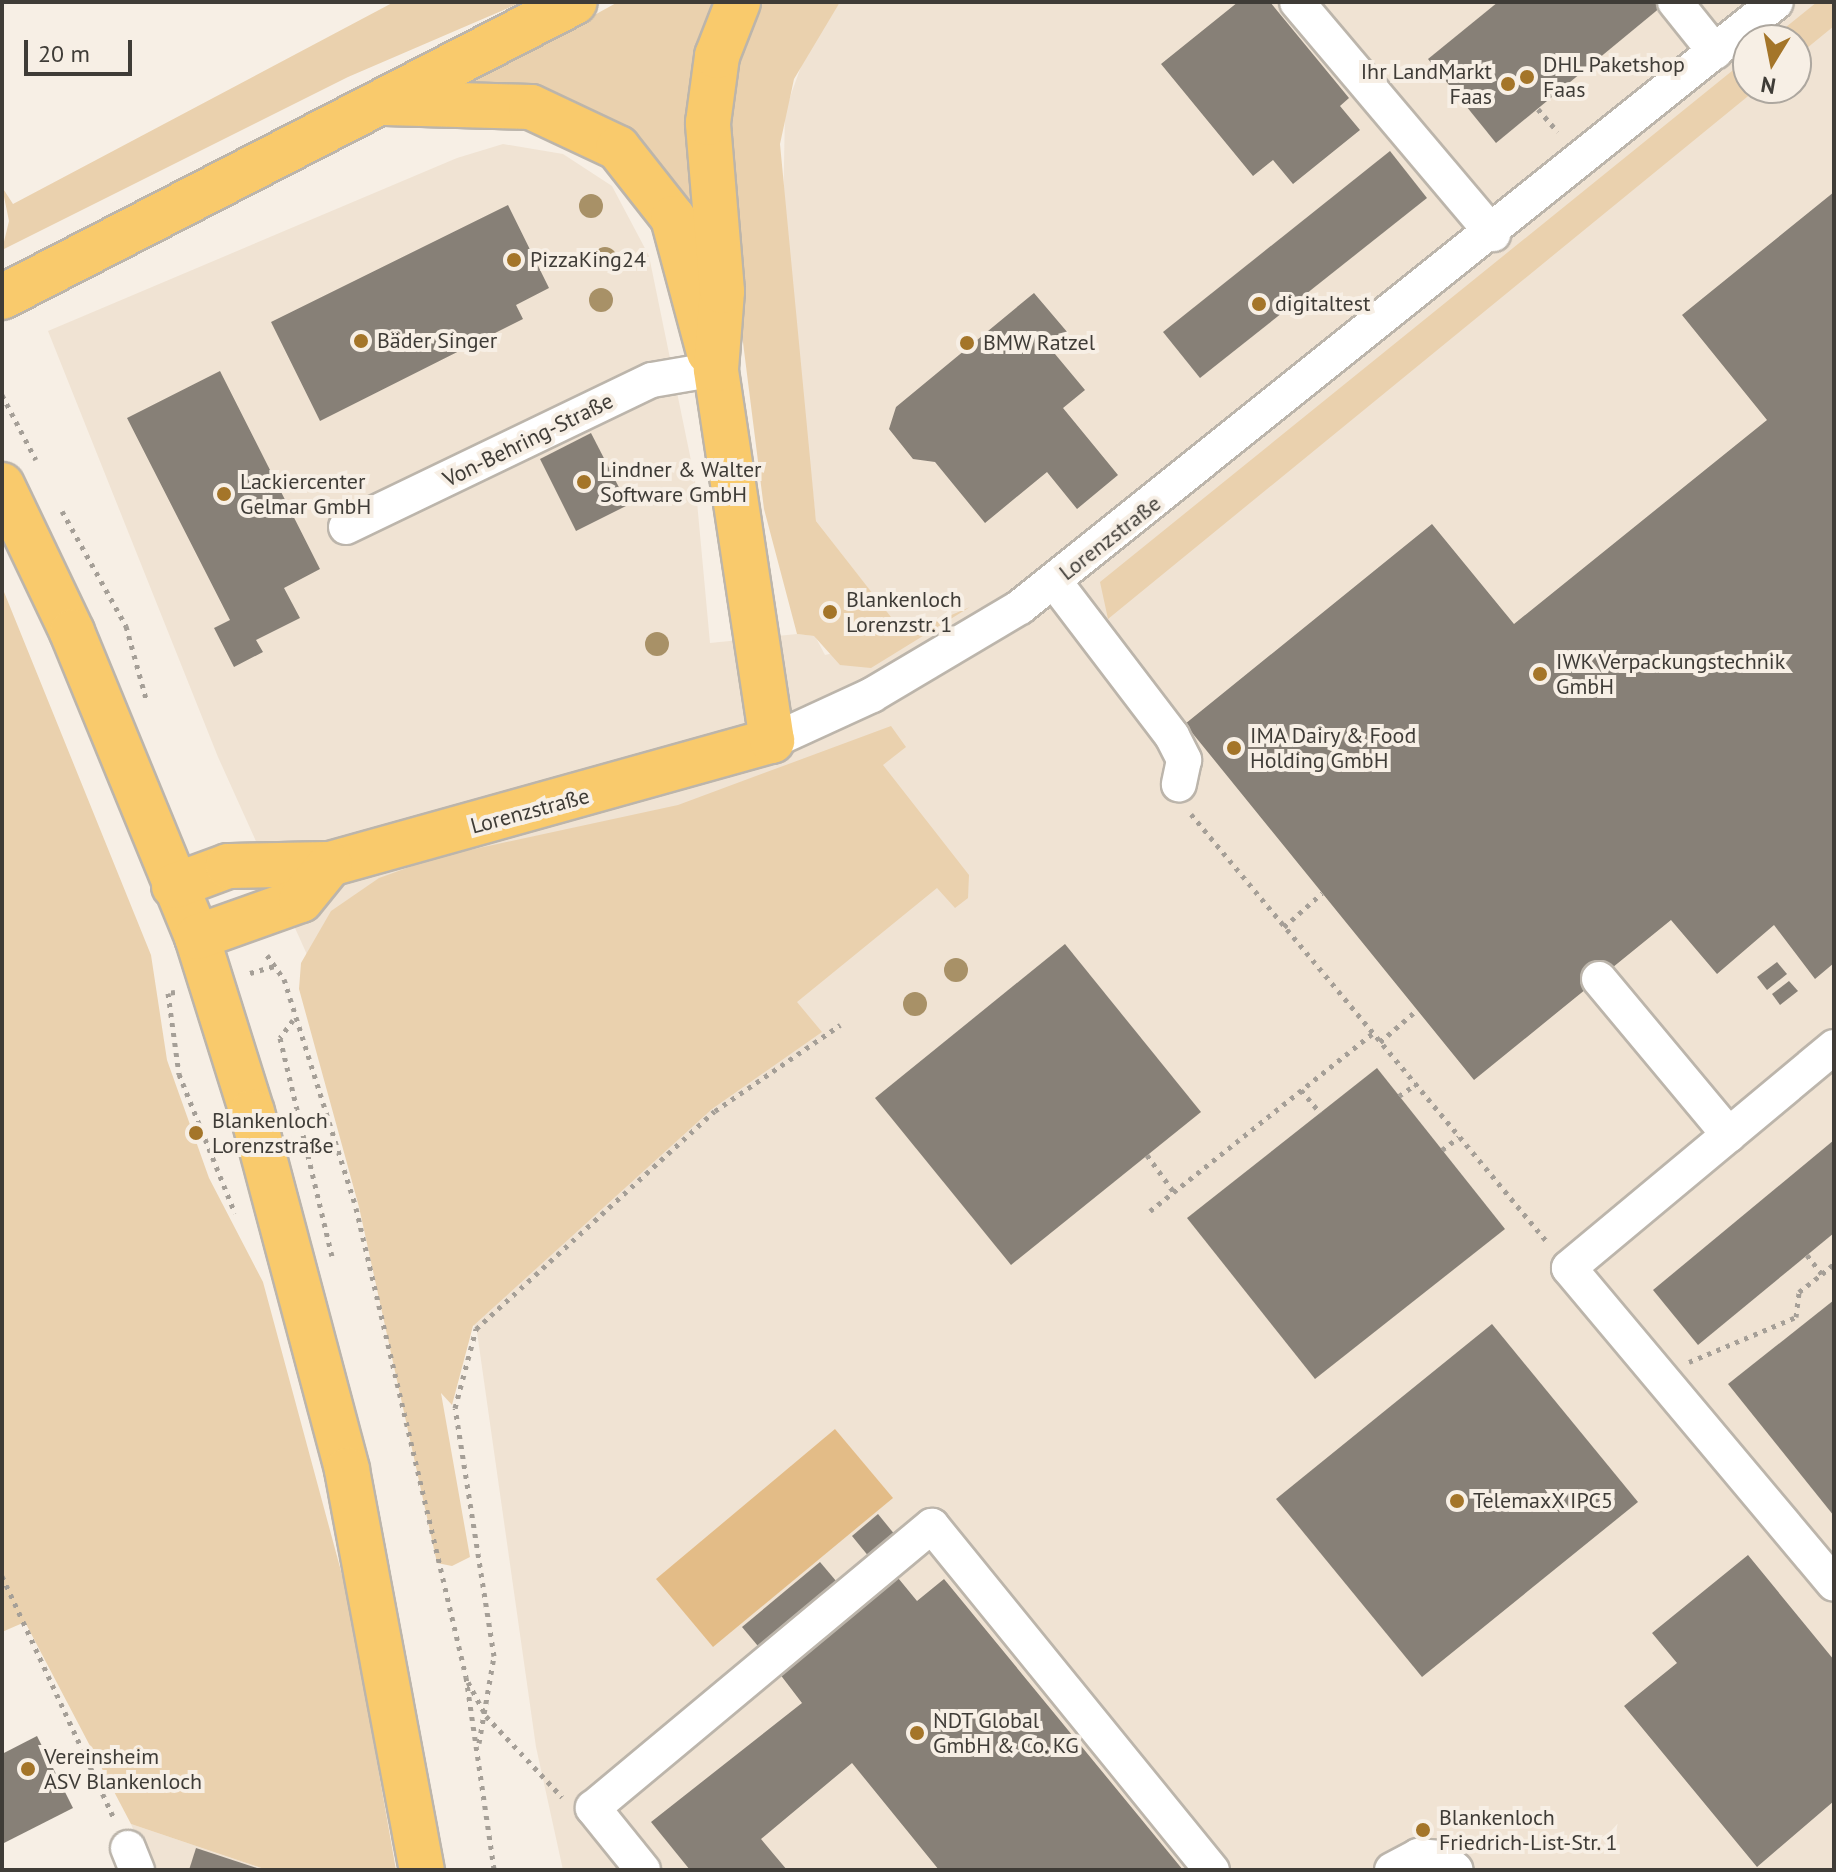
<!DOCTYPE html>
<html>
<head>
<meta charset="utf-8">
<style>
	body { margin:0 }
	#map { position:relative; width:1836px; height:1872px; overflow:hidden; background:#f7efe5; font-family:"PT Sans",sans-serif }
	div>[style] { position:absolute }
	.built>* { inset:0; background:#f0e3d3 }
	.green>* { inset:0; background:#ead1ae }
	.water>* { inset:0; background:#e3bc87 }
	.building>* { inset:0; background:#878077 }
	.path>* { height:5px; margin-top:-2.5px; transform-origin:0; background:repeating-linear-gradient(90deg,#a59f97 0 4px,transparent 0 10px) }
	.roads { filter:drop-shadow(2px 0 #bcb5ab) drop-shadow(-2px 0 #bcb5ab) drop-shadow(0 2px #bcb5ab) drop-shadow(0 -2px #bcb5ab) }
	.minor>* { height:34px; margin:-17px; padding:0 17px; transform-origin:17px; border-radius:17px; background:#fff }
	.major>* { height:44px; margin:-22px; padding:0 22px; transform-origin:22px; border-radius:22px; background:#f9ca6c }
	.trees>* { width:24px; height:24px; margin:-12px; border-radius:50%; background:#a89167 }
	.dots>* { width:22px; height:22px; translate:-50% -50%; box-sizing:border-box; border:4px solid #f7efe5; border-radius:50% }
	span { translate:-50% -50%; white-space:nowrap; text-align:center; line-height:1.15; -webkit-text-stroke:8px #f7efe5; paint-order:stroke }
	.poi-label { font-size:22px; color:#3f3c37 }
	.left { translate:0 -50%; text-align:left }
	.right { translate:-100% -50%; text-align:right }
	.street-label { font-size:22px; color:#3f3c37 }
	.frame { position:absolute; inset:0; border:4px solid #3f3c37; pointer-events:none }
	.north { position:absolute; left:1732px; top:24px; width:80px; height:80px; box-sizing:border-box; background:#f7efe5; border:2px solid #ada79f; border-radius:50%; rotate:190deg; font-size:22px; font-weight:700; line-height:32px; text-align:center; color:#3f3c37 }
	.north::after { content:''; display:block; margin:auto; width:28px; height:36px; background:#a47529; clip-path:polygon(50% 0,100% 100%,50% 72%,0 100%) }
	.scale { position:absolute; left:24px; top:40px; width:108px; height:36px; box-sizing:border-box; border:4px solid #3f3c37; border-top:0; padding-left:10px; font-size:24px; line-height:28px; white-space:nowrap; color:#3f3c37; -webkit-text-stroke:6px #f7efe5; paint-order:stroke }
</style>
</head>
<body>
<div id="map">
	<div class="built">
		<i style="clip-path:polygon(evenodd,840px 2px,1834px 2px,1834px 1870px,563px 1870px,536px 1747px,477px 1332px,218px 757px,48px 331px,457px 158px,503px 144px,563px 154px,612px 186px,649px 256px,695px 480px,710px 643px,797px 634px,815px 636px,825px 655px,905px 636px,816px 521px,783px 217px,785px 111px,808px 47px,840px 2px,1748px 40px,1796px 40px,1796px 88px,1748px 88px,1748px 40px)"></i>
		<i style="clip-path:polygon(131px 1824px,267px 1870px,150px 1870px)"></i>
	</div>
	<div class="green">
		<i style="clip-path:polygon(394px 2px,522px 2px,348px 77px,2px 250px,9px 221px,2px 187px,13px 204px)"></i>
		<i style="clip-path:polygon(618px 2px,720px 2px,709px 266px,673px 190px,460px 89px)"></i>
		<i style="clip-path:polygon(755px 2px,840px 2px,794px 79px,780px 144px,816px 521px,905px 635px,970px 607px,871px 668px,840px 665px,814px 636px,797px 634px,764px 509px,721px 168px,740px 33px)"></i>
		<i style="clip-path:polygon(1817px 2px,1834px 2px,1834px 26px,1796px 57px,1796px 40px,1770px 40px)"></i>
		<i style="clip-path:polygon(1748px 58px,1748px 88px,1758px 88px,1108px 619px,1100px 582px)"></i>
		<i style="clip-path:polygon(2px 587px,151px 955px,167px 1060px,209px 1178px,263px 1282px,348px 1597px,396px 1870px,267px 1870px,131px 1824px,25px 1622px,2px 1632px)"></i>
		<i style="clip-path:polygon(891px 726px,906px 747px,883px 765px,969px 875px,968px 898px,955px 908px,937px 888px,797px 1002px,822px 1032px,712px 1109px,473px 1326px,452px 1405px,441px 1393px,470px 1557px,452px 1566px,437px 1563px,359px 1207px,299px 989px,301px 963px,331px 911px,379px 878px,437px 857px,678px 805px)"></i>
	</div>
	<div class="water">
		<i style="clip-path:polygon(835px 1429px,893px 1498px,713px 1647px,656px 1579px)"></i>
	</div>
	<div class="building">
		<i style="clip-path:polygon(1238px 2px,1270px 2px,1349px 98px,1340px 106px,1360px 130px,1293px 184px,1273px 160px,1253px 176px,1161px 64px)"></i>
		<i style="clip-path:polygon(1498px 2px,1657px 2px,1661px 7px,1496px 143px,1428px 59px)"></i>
		<i style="clip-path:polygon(1390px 151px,1427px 198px,1200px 378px,1163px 332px)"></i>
		<i style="clip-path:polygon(1834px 192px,1834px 963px,1815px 979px,1774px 925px,1717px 974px,1671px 920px,1474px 1080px,1185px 724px,1432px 524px,1514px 624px,1767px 420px,1682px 315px)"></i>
		<i style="clip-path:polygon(508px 205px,549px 288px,516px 305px,523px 319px,320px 421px,271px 322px)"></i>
		<i style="clip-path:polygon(1034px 293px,1068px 333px,1050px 348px,1085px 390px,1063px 408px,1118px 475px,1077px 509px,1047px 472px,985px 523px,935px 462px,913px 459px,889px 429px,896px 407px)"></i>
		<i style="clip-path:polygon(220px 371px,320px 569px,284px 588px,300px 618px,256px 640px,263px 652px,234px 667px,214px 628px,230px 620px,127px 418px)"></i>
		<i style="clip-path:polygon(591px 433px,628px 505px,576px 531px,540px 459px)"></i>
		<i style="clip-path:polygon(831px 602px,840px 615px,830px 623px,820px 610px)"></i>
		<i style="clip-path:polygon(1065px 944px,1201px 1112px,1011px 1265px,875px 1098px)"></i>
		<i style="clip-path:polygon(1777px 962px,1787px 974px,1767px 990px,1757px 977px)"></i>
		<i style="clip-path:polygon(1789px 981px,1798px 991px,1780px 1005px,1772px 994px)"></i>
		<i style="clip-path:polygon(1377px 1068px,1505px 1229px,1315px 1379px,1187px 1218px)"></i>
		<i style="clip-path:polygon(1834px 1140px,1834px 1233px,1698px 1345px,1653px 1290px)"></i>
		<i style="clip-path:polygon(1834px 1300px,1834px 1516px,1728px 1384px)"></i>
		<i style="clip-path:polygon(1492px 1324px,1638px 1502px,1422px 1677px,1276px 1499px)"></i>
		<i style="clip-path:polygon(878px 1514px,900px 1541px,874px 1563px,852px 1536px)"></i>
		<i style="clip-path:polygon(1748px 1555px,1834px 1660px,1834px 1801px,1757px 1867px,1624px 1706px,1677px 1663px,1652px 1633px)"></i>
		<i style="clip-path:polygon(820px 1562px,842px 1588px,763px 1652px,742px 1627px)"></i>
		<i style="clip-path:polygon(894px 1573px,917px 1601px,944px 1579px,1183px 1870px,939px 1870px,852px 1763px,761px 1839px,787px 1870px,690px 1870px,651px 1822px,802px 1703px,776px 1669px)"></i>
		<i style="clip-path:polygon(37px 1736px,73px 1808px,2px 1844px,2px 1754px)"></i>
		<i style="clip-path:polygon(1425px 1820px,1433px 1830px,1421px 1839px,1414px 1829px)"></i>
		<i style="clip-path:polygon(196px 1848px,260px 1869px,260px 1870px,189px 1870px)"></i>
	</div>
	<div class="path">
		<i style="left:1538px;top:109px;width:30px;rotate:49deg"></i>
		<i style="left:2px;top:395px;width:73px;rotate:62.4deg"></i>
		<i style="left:62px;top:511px;width:132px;rotate:60.9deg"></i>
		<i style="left:126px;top:626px;width:79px;rotate:74.6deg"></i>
		<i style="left:1191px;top:814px;width:558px;rotate:50.23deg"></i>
		<i style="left:1284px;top:927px;width:51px;rotate:-41.8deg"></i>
		<i style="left:267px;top:955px;width:29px;rotate:55deg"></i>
		<i style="left:284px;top:979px;width:240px;rotate:72.5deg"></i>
		<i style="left:356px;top:1208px;width:482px;rotate:76.8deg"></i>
		<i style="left:466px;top:1677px;width:195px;rotate:81.7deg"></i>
		<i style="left:250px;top:973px;width:29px;rotate:-16deg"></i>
		<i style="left:175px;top:992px;width:7px;rotate:172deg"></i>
		<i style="left:168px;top:993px;width:82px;rotate:82.3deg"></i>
		<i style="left:179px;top:1074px;width:150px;rotate:68.1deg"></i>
		<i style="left:293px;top:1020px;width:22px;rotate:126deg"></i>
		<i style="left:280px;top:1038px;width:224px;rotate:76.6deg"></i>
		<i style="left:1380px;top:1042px;width:49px;rotate:-40.9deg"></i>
		<i style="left:1301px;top:1090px;width:30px;rotate:50deg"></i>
		<i style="left:1399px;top:1096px;width:21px;rotate:-35deg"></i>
		<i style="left:1442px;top:1150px;width:21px;rotate:-37deg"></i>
		<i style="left:1147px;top:1155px;width:46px;rotate:53.9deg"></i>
		<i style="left:1150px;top:1211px;width:285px;rotate:-38.6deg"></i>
		<i style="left:1807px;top:1255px;width:24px;rotate:52deg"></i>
		<i style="left:1822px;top:1274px;width:16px;rotate:-40deg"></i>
		<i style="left:1689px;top:1362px;width:116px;rotate:-22.8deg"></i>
		<i style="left:1796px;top:1317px;width:25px;rotate:-83deg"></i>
		<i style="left:1799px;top:1292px;width:29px;rotate:-38deg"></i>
		<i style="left:2px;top:1576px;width:267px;rotate:65.2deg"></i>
		<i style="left:468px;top:1682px;width:38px;rotate:62deg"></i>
		<i style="left:486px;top:1716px;width:111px;rotate:46.8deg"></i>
		<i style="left:479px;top:1743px;width:88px;rotate:-80.2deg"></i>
		<i style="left:494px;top:1656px;width:251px;rotate:-98.9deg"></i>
		<i style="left:455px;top:1408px;width:82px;rotate:-75.1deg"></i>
		<i style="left:476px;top:1329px;width:323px;rotate:-42.4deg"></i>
		<i style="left:715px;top:1111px;width:152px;rotate:-34.5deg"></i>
	</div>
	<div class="roads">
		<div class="minor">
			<i style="left:1297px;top:2px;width:304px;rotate:49.8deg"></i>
			<i style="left:1675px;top:2px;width:64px;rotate:51.3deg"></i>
			<i style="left:346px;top:527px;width:339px;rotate:-25.7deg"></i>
			<i style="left:652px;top:380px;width:65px;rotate:-9.8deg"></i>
			<i style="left:1054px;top:581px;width:195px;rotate:52.7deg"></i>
			<i style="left:1172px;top:736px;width:27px;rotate:63deg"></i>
			<i style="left:1184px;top:760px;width:25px;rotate:102deg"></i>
			<i style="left:772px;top:741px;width:110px;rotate:-24.7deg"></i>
			<i style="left:872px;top:695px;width:172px;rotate:-30.7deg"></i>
			<i style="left:1020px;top:607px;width:968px;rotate:-38.67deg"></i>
			<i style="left:1599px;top:979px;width:203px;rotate:50.2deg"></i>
			<i style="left:1834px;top:1047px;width:345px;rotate:140.2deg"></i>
			<i style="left:1569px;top:1268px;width:412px;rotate:50deg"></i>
			<i style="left:128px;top:1848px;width:24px;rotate:68deg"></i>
			<i style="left:643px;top:1870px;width:80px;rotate:-128.9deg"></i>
			<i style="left:593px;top:1808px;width:441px;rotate:-39.8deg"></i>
			<i style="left:932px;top:1526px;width:444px;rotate:50.9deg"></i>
			<i style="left:1392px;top:1870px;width:30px;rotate:-28deg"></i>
			<i style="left:1418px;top:1856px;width:24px;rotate:5deg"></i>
			<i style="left:1442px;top:1858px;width:18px;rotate:41deg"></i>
		</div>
		<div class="major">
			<i style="left:385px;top:103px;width:146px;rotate:1.6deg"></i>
			<i style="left:531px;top:107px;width:96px;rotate:25.2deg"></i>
			<i style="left:618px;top:148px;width:89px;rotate:51.8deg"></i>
			<i style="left:673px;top:218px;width:139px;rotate:75deg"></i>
			<i style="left:2px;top:297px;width:644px;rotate:-27.24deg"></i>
			<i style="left:2px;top:485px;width:163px;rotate:64.5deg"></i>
			<i style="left:72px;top:632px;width:330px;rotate:67.7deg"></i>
			<i style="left:197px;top:937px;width:183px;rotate:72.6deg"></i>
			<i style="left:252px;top:1112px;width:370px;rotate:75.1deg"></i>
			<i style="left:347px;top:1470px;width:407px;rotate:79.4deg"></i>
			<i style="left:174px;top:886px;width:58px;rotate:-20.3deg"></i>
			<i style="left:228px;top:866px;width:102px;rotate:-1.1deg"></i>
			<i style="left:330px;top:864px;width:459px;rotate:-15.6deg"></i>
			<i style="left:772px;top:741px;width:376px;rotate:-98.6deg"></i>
			<i style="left:716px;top:369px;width:78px;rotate:-85.6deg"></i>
			<i style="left:722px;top:291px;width:169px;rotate:-94.8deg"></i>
			<i style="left:708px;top:123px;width:68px;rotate:-82.3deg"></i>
			<i style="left:717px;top:56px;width:58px;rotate:-68.7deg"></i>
			<i style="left:197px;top:937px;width:110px;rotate:-19.6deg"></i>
			<i style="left:301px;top:900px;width:46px;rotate:-51.1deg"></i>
		</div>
	</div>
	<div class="trees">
		<i style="left:591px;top:206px"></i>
		<i style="left:605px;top:259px"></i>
		<i style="left:601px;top:300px"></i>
		<i style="left:657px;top:644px"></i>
		<i style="left:956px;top:970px"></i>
		<i style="left:915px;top:1004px"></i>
	</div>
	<div class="dots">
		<i style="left:1527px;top:77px;background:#a47529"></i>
		<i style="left:1508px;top:84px;background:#a47529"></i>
		<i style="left:514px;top:260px;background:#a47529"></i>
		<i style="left:1259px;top:304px;background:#a47529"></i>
		<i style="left:361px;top:341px;background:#a47529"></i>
		<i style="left:967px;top:343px;background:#a47529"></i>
		<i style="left:584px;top:482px;background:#a47529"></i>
		<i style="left:224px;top:494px;background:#a47529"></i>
		<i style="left:830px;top:612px;background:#a47529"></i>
		<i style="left:1540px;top:674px;background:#a47529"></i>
		<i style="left:1234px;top:748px;background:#a47529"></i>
		<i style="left:196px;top:1133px;background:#a47529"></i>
		<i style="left:1457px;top:1501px;background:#a47529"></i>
		<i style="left:917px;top:1733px;background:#a47529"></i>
		<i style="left:28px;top:1769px;background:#a47529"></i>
		<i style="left:1423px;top:1830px;background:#a47529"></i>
	</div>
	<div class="poi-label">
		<span class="left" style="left:1543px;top:77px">DHL Paketshop<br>Faas</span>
		<span class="right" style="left:1492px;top:84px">Ihr LandMarkt<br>Faas</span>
		<span class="left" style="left:530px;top:260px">PizzaKing24</span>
		<span class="left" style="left:1275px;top:304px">digitaltest</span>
		<span class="left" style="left:377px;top:341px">Bäder Singer</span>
		<span class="left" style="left:983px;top:343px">BMW Ratzel</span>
		<span class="left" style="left:600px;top:482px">Lindner &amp; Walter<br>Software GmbH</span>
		<span class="left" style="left:240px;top:494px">Lackiercenter<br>Gelmar GmbH</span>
		<span class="left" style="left:846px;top:612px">Blankenloch<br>Lorenzstr. 1</span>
		<span class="left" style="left:1556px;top:674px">IWK Verpackungstechnik<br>GmbH</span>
		<span class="left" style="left:1250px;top:748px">IMA Dairy &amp; Food<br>Holding GmbH</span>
		<span class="left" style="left:212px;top:1133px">Blankenloch<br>Lorenzstraße</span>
		<span class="left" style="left:1473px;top:1501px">TelemaxX IPC5</span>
		<span class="left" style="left:933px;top:1733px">NDT Global<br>GmbH &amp; Co. KG</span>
		<span class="left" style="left:44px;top:1769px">Vereinsheim<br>ASV Blankenloch</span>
		<span class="left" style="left:1439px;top:1830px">Blankenloch<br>Friedrich-List-Str. 1</span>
	</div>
	<div class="street-label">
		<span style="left:528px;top:440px;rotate:-26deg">Von-Behring-Straße</span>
		<span style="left:1110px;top:538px;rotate:-38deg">Lorenzstraße</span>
		<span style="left:530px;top:811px;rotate:-15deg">Lorenzstraße</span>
	</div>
	<div class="frame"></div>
	<div class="north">N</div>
	<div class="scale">20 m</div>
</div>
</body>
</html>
